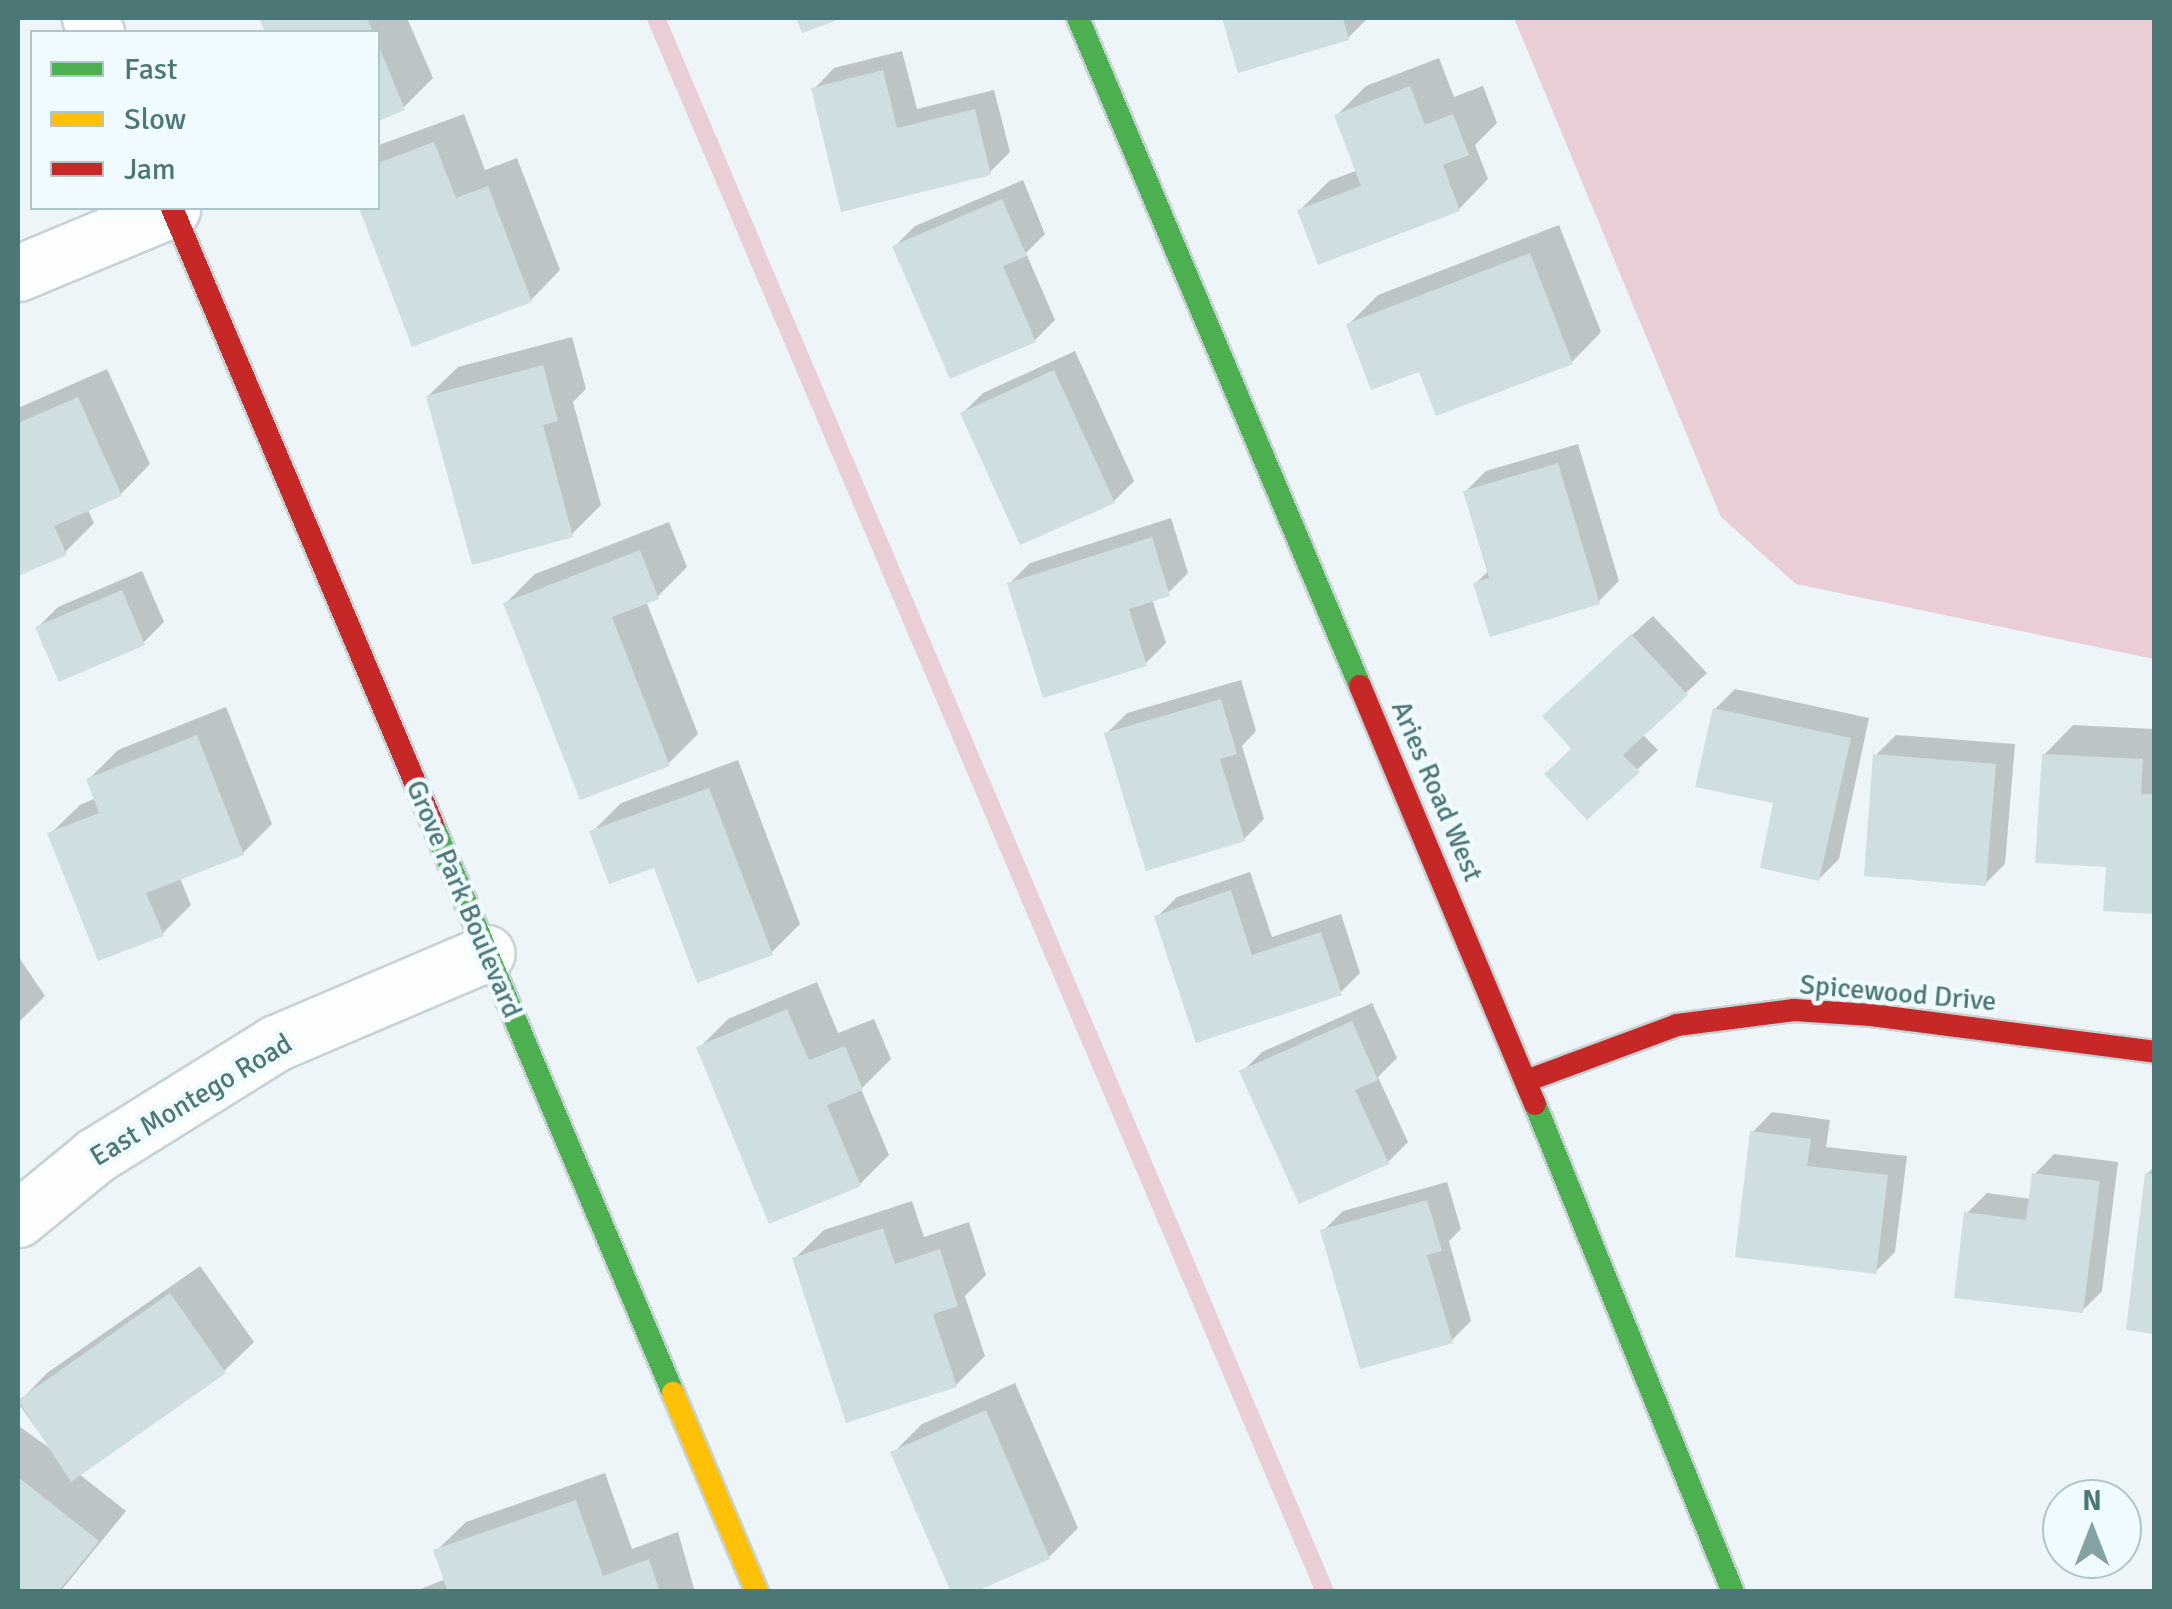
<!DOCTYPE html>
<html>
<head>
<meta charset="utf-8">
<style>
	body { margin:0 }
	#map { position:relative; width:2172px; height:1609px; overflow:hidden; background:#edf5f8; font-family:Signika,sans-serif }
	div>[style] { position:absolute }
	.water>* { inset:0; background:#e9ced5 }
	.shadow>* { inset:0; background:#0003 }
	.stream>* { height:18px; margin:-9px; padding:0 9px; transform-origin:9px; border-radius:9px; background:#e9ced5 }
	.building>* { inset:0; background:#cfdee0 }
	.roads { filter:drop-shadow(2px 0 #c7d2d4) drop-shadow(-2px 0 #c7d2d4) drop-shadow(0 2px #c7d2d4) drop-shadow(0 -2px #c7d2d4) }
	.street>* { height:55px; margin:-27.5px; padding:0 27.5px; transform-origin:27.5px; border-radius:27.5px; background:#fcfefe }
	.fast>* { height:22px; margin:-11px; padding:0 11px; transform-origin:11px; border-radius:11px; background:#4caf50 }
	.slow>* { height:22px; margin:-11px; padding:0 11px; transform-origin:11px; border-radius:11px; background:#ffc107 }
	.jam>* { height:22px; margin:-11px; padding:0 11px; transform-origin:11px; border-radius:11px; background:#c62828 }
	span { translate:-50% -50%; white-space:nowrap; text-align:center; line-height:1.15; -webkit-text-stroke:9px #f0fbff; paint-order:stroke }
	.street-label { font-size:28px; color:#4c7777 }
	.frame { position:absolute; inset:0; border:20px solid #4c7777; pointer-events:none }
	.legend { position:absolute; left:30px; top:30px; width:350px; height:180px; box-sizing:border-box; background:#f0fbff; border:2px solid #aec6c9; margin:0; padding:12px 18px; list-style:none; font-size:30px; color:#4c7777 }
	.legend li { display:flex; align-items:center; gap:20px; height:50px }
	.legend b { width:50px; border:2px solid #aec6c9 }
	.north { position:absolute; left:2042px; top:1479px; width:100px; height:100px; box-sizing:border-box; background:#f0fbff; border:2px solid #aec6c9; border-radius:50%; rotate:0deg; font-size:28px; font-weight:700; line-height:40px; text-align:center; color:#4c7777 }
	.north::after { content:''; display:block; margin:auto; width:35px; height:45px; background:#84a3a4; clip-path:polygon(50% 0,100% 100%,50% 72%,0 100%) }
</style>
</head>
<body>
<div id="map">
	<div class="water">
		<i style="clip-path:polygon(1514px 18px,2154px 18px,2154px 659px,1796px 584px,1721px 517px)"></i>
	</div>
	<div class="shadow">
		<i style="clip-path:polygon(262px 18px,407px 18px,433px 78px,403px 108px,378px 118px,378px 32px,268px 32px)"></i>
		<i style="clip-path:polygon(1225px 18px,1368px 18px,1348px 38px)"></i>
		<i style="clip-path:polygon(902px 51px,917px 109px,994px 90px,1010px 152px,990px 172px,814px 89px,834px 68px)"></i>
		<i style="clip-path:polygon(1439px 58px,1454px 97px,1483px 86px,1497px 123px,1475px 145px,1488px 179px,1459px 209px,1300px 210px,1329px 181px,1358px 170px,1337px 115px,1366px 86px)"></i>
		<i style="clip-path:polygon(464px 114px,485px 170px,517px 158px,560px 270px,531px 300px,413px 343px,362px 208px,378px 208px,379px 145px)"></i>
		<i style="clip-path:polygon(1023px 180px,1045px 234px,1026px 253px,1055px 320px,1035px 340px,895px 246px,915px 226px)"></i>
		<i style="clip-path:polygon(1559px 225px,1601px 332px,1572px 362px,1420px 368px,1349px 324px,1378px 295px)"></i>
		<i style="clip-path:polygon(572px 337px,586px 389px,573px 402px,601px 505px,572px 534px,428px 396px,458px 367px)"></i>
		<i style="clip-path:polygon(1075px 351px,1134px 481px,1114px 501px,963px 413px,983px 393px)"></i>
		<i style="clip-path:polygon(107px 369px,150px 464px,121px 494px,87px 508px,94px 523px,65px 552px,18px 573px,18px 408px)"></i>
		<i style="clip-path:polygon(1578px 444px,1619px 581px,1599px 601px,1476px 583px,1489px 570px,1466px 491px,1486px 471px)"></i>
		<i style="clip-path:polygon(1171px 518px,1188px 573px,1168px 593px,1152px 599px,1166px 643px,1146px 663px,1010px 583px,1030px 563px)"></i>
		<i style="clip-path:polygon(669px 522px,687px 567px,658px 596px,646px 601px,698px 734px,669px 763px,506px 603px,535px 574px)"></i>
		<i style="clip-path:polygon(142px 571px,164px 622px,144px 642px,60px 678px,38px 627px,58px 607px)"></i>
		<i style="clip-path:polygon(1653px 616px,1707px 673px,1642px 734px,1658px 750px,1587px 817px,1565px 696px)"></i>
		<i style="clip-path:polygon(1241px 680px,1256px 731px,1242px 746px,1264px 819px,1244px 839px,1107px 733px,1127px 713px)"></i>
		<i style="clip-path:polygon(1735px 689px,1869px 718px,1839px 859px,1819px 879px,1776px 802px,1715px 709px)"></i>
		<i style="clip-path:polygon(226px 707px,272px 824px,243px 853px,180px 878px,191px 905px,162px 934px,50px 834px,80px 805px,96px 798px,89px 779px,118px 750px)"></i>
		<i style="clip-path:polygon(2073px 725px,2154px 729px,2154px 912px,2106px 909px,2108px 865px,2044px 755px)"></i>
		<i style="clip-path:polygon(1896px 735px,2015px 744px,2005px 864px,1985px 884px,1876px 755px)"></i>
		<i style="clip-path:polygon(738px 760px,800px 924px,771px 953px,655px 865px,592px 832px,621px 803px)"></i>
		<i style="clip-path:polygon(1250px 872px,1272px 937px,1341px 914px,1360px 973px,1340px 993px,1157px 917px,1177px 897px)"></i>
		<i style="clip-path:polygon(18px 956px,45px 996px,18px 1023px)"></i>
		<i style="clip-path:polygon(817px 982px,838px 1033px,874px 1019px,891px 1059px,861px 1089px,889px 1155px,860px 1184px,699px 1048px,728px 1019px)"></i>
		<i style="clip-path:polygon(1372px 1003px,1397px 1058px,1378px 1077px,1408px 1142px,1388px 1162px,1242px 1072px,1262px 1052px)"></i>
		<i style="clip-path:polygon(1772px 1112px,1830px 1120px,1826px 1147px,1907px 1156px,1895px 1252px,1875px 1272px,1752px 1133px)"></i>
		<i style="clip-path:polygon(2054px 1154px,2118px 1162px,2102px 1291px,2082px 1311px,1967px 1213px,1987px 1193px,2031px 1199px,2034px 1175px)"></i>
		<i style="clip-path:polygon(2154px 1167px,2154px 1331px,2128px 1328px,2147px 1174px)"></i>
		<i style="clip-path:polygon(1447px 1182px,1461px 1229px,1449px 1241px,1471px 1321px,1451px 1341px,1323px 1231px,1343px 1211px)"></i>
		<i style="clip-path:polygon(912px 1201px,924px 1237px,969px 1222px,986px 1275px,965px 1296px,985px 1356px,956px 1385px,794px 1259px,824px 1230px)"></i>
		<i style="clip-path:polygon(200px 1266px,254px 1342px,224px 1371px,79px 1474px,126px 1511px,60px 1592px,18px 1592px,18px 1430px,20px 1427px,51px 1449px,18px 1403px,47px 1373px)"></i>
		<i style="clip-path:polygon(1015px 1383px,1078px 1528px,1049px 1557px,893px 1453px,922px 1424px)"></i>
		<i style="clip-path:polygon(605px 1473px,632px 1549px,678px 1532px,695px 1592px,413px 1592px,446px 1579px,436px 1551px,466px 1522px)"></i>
	</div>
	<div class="stream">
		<i style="left:656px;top:18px;width:1710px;rotate:66.97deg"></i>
	</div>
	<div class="building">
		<i style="clip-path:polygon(259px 18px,367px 18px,373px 32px,265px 32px)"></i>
		<i style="clip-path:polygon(796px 18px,843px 18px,802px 33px)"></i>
		<i style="clip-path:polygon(1222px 18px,1343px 18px,1349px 40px,1238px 73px)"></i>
		<i style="clip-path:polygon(378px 44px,405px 110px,378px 121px)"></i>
		<i style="clip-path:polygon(883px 70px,897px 128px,975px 109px,991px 175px,841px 212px,811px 88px)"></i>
		<i style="clip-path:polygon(1410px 86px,1425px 125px,1453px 114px,1469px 155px,1443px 165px,1460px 211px,1318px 265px,1297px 210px,1361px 186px,1334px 115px)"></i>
		<i style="clip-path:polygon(434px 142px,456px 198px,488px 186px,532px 302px,412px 347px,359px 208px,378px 208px,378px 163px)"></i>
		<i style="clip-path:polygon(1002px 199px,1027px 256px,1003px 266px,1036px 342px,950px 379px,892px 246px)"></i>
		<i style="clip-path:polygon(1530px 253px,1573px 364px,1436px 416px,1419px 372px,1371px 390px,1346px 324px)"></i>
		<i style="clip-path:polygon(543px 365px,558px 421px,543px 425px,573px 537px,472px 565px,426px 396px)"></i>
		<i style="clip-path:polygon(1054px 370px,1115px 503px,1020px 545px,960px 413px)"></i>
		<i style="clip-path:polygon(78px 397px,122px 496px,54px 526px,67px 555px,18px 576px,18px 423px)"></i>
		<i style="clip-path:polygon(1558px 463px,1600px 604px,1490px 637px,1473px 583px,1489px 578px,1463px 491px)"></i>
		<i style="clip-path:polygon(1152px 537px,1170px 596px,1129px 609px,1147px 666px,1043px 698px,1007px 583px)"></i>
		<i style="clip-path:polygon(640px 550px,659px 599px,612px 617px,670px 766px,580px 800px,503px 603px)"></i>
		<i style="clip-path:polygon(122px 590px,145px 645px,59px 682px,35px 627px)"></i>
		<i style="clip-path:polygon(1631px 634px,1688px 695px,1623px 755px,1640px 772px,1587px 820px,1544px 774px,1571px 749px,1542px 716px)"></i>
		<i style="clip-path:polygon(1221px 699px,1237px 754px,1220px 759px,1245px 841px,1146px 871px,1104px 733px)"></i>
		<i style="clip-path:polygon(1713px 708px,1851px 738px,1819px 881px,1760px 868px,1773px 803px,1695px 787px)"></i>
		<i style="clip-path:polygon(197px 735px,244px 855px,146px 893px,164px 936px,98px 961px,47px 833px,99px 813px,86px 779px)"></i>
		<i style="clip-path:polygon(1873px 754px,1996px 764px,1986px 886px,1864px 876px)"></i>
		<i style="clip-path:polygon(2042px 754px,2143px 759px,2141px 794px,2154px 794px,2154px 914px,2103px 911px,2106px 867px,2035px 863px)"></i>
		<i style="clip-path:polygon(709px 788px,773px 955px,697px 983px,654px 868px,609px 884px,589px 831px)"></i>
		<i style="clip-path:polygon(1231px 890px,1252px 955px,1321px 932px,1342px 995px,1196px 1043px,1154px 916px)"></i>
		<i style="clip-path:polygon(787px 1009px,809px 1060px,845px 1046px,863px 1090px,827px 1105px,861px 1186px,769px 1224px,696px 1047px)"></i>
		<i style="clip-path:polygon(1352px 1021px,1378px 1080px,1355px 1090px,1389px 1164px,1299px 1204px,1239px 1071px)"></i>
		<i style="clip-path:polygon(1750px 1131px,1811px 1139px,1807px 1166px,1888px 1175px,1876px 1274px,1735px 1257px)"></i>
		<i style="clip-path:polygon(2032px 1173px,2100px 1181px,2083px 1313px,1954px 1298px,1964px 1212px,2026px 1220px)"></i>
		<i style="clip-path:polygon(2145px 1173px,2154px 1174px,2154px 1334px,2126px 1330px)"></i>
		<i style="clip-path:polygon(1427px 1200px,1442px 1251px,1427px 1255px,1453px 1343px,1360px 1369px,1320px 1230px)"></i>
		<i style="clip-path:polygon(883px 1228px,895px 1264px,940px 1249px,958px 1306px,933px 1314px,957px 1387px,846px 1423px,792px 1258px)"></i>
		<i style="clip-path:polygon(170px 1293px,226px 1373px,71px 1482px,18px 1400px)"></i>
		<i style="clip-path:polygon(986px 1410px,1050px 1559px,975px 1592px,951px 1592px,890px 1452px)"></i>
		<i style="clip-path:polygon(18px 1477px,99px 1541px,58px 1592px,18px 1592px)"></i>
		<i style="clip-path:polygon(576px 1500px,603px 1576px,649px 1559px,660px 1592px,448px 1592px,433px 1550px)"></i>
	</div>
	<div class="roads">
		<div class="street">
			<i style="left:90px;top:18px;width:15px;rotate:67deg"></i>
			<i style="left:18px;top:273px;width:167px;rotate:-22.6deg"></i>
			<i style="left:18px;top:1219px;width:101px;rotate:-39.4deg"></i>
			<i style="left:96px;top:1155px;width:212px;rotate:-31.9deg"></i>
			<i style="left:276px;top:1043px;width:229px;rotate:-23.1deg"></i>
		</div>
		<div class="fast">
			<i style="left:1078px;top:18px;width:725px;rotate:67.11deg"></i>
			<i style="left:433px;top:825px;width:617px;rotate:67.09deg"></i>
			<i style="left:1535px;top:1104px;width:527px;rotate:67.92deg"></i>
		</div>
		<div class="slow">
			<i style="left:673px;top:1393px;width:216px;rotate:67.1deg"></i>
		</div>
		<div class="jam">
			<i style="left:172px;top:208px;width:670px;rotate:67.07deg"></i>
			<i style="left:1360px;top:686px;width:453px;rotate:67.3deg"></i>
			<i style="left:1526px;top:1081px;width:161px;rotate:-20.3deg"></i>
			<i style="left:1677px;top:1025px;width:118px;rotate:-7.3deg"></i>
			<i style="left:1794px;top:1010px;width:77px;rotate:3.7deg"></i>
			<i style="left:1871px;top:1015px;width:285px;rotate:7.4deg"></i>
		</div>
	</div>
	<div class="street-label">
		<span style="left:1437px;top:791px;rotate:67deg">Aries Road West</span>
		<span style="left:464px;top:899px;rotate:67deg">Grove Park Boulevard</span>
		<span style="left:1898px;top:993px;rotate:5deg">Spicewood Drive</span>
		<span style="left:191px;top:1100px;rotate:-31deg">East Montego Road</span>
	</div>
	<div class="frame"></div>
	<ul class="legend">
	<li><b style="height:12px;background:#4caf50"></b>Fast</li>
	<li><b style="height:12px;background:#ffc107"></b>Slow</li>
	<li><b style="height:12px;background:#c62828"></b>Jam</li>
	</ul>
	<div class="north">N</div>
</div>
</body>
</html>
